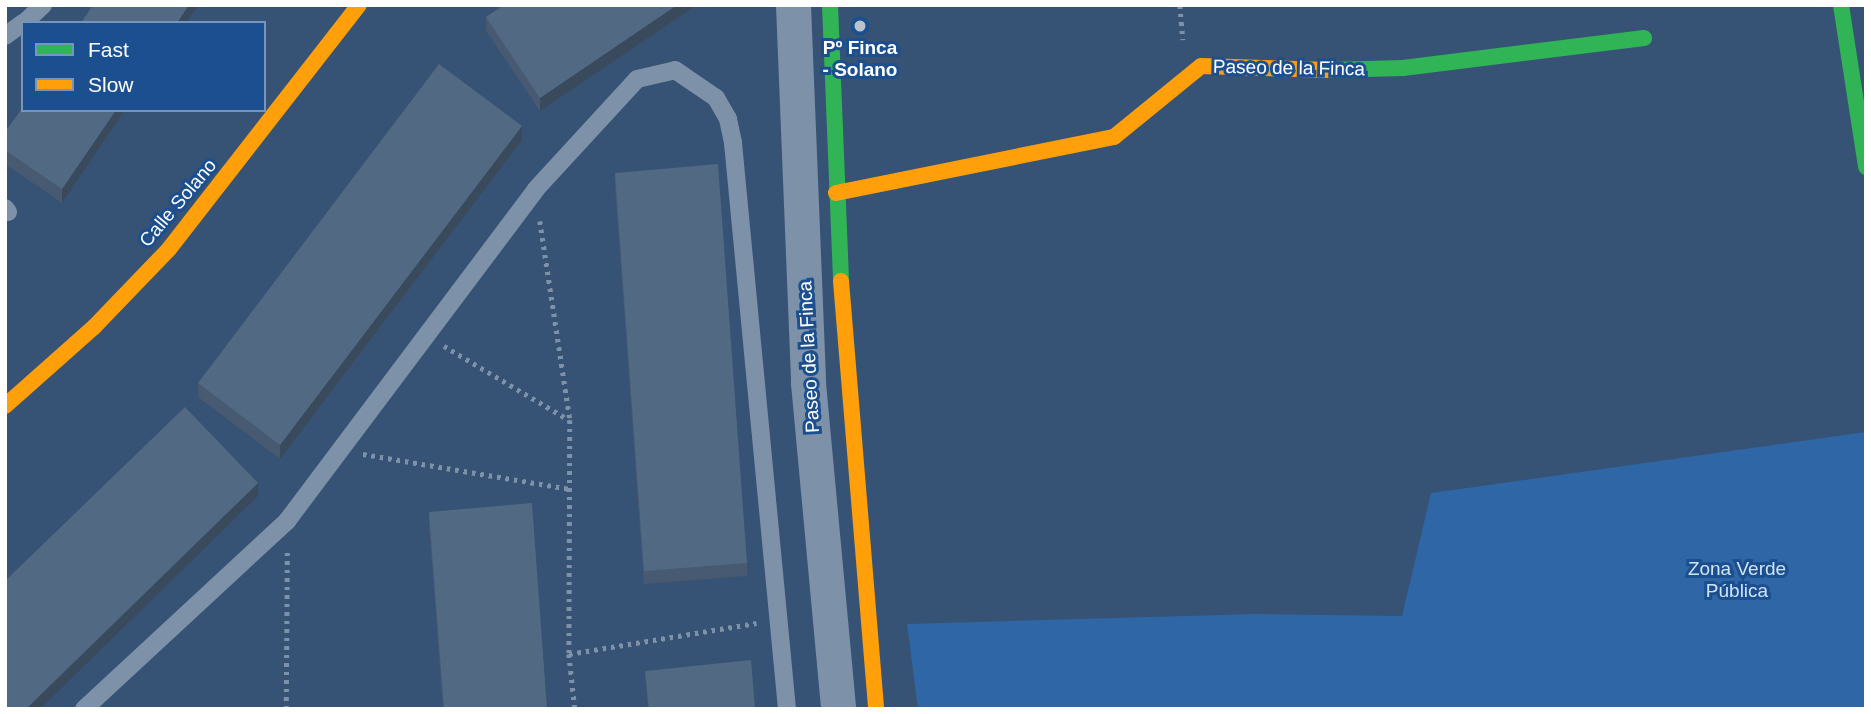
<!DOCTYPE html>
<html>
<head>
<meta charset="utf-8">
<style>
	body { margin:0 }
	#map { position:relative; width:1871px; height:714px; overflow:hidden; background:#365274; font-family:Helvetica,sans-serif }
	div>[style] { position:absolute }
	.green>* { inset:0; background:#2f66a5 }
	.path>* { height:4.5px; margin-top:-2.25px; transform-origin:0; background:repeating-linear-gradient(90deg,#7d92a8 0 3.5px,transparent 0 8.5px) }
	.lane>* { height:18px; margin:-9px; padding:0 9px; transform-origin:9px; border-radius:9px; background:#7d92a8 }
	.street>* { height:35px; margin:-17.5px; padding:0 17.5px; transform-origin:17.5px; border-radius:17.5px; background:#7d92a8 }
	.fast>* { height:16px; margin:-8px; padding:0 8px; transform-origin:8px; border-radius:8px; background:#30b455 }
	.slow>* { height:16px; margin:-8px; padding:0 8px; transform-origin:8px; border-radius:8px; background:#ff9f0a }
	.wall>* { inset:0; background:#475a72 }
	.shaded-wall>* { inset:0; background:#394a5c }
	.building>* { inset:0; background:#526984 }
	.dots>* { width:19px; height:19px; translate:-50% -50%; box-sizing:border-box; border:4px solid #1b4f8f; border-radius:50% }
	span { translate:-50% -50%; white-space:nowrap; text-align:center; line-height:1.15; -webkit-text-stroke:6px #1b4f8f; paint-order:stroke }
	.poi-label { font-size:19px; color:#fff; font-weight:700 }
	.street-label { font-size:19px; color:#fff }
	.park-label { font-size:19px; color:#cfe3fa }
	.frame { position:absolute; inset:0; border:7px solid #fff; pointer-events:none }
	.legend { position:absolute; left:21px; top:21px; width:245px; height:91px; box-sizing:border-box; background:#1b4f8f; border:2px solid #7695bc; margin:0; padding:9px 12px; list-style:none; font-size:21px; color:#fff }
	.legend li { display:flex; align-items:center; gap:14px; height:35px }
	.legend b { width:35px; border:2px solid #7695bc }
</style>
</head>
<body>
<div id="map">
	<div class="green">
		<i style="clip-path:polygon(1866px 432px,1866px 709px,918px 709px,907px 624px,1255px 614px,1402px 616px,1431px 493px)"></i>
	</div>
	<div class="path">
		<i style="left:1180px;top:5px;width:35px;rotate:85deg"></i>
		<i style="left:540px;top:221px;width:201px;rotate:81.4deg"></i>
		<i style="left:570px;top:420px;width:234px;rotate:90.2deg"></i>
		<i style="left:569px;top:654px;width:190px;rotate:-9.4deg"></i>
		<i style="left:444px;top:346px;width:145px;rotate:30.6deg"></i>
		<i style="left:363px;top:454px;width:210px;rotate:9.6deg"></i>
		<i style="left:569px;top:654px;width:55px;rotate:83.8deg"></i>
		<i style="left:286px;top:709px;width:157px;rotate:-89.6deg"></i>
	</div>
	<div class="lane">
		<i style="left:24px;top:23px;width:26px;rotate:-43deg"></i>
		<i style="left:5px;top:36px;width:22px;rotate:-36deg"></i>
		<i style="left:5px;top:208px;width:5px;rotate:53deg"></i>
		<i style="left:84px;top:709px;width:277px;rotate:-42.8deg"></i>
		<i style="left:287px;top:521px;width:415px;rotate:-53.1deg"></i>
		<i style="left:536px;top:189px;width:149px;rotate:-47.4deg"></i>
		<i style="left:637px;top:79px;width:39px;rotate:-13deg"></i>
		<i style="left:675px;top:70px;width:50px;rotate:34.3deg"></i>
		<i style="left:716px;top:98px;width:24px;rotate:60deg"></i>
		<i style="left:728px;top:119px;width:25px;rotate:78deg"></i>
		<i style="left:733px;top:143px;width:569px;rotate:84.55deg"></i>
	</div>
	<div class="street">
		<i style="left:793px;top:5px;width:378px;rotate:87.7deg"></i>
		<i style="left:808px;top:383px;width:327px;rotate:84.7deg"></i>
	</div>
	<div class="fast">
		<i style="left:830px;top:5px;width:276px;rotate:87.7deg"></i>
		<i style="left:1841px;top:5px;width:164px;rotate:81.2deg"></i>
		<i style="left:1330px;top:70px;width:73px;rotate:-1.6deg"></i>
		<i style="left:1403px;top:68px;width:243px;rotate:-7.1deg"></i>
	</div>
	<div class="slow">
		<i style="left:836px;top:193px;width:284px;rotate:-11.4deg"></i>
		<i style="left:1114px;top:137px;width:112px;rotate:-39.2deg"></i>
		<i style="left:1201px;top:66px;width:129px;rotate:1.8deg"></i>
		<i style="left:841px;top:281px;width:429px;rotate:85.3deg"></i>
		<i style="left:5px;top:406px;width:119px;rotate:-41.6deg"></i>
		<i style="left:94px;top:327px;width:108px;rotate:-46.1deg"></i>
		<i style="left:169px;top:249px;width:309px;rotate:-52.1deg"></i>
	</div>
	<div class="wall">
		<i style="clip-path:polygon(504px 5px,697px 5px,540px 111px,486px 31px,486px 17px)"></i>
		<i style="clip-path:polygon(23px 110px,125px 110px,62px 203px,5px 164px,5px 132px)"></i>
		<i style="clip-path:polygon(522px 140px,280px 459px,198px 397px,198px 383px)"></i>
		<i style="clip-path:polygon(615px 173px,747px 563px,747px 576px,644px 584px,615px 186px)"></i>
		<i style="clip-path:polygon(429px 512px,547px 709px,443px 709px,429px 525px)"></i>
		<i style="clip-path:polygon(645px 671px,755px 709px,648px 709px)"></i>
	</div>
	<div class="shaded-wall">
		<i style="clip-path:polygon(189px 5px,198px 5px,186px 23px,177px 23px)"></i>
		<i style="clip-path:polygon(677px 5px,697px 5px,540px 111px,540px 98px)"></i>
		<i style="clip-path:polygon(116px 110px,125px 110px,62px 203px,62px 189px)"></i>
		<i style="clip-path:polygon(522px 126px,522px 140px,280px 459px,280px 445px)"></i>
		<i style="clip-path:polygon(258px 483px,258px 496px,40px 709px,26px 709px)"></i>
	</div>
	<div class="building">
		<i style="clip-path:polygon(93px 5px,189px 5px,177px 23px,81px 23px)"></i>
		<i style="clip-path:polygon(504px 5px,677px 5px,540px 98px,486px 17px)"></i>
		<i style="clip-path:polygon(439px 64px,522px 126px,280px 445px,198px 383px)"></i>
		<i style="clip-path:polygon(23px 107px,23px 110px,116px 110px,62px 189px,5px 150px,5px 132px)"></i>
		<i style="clip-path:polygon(718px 164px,747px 563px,644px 571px,615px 173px)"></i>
		<i style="clip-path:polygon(185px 407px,258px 483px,26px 709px,9px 709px,5px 705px,5px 581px)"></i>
		<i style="clip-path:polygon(532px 503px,547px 709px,444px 709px,429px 512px)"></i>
		<i style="clip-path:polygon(751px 660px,755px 709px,649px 709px,645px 671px)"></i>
	</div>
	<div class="dots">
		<i style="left:860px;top:26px;background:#b9c2ce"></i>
	</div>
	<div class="poi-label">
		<span style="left:860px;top:59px">Pº Finca<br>- Solano</span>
	</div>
	<div class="street-label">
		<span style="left:1289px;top:68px;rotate:1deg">Paseo de la Finca</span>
		<span style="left:178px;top:203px;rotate:-50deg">Calle Solano</span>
		<span style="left:809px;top:357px;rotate:-93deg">Paseo de la Finca</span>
	</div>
	<div class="park-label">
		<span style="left:1737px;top:580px">Zona Verde<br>Pública</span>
	</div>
	<div class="frame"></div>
	<ul class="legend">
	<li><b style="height:9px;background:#30b455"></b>Fast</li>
	<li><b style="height:9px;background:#ff9f0a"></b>Slow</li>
	</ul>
</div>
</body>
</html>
